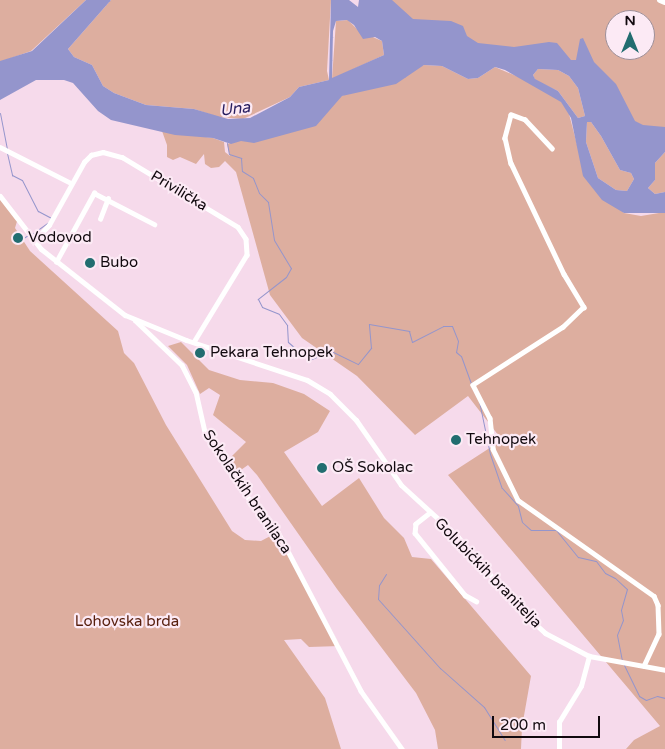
<!DOCTYPE html>
<html>
<head>
<meta charset="utf-8">
<style>
	body { margin:0 }
	#map { position:relative; width:665px; height:749px; overflow:hidden; background:#f6daeb; font-family:"Varela Round",sans-serif }
	div>[style] { position:absolute }
	.green>* { inset:0; background:#ddae9f }
	.water>* { inset:0; background:#9495cc }
	.stream>* { height:1px; margin:-0.5px; padding:0 0.5px; transform-origin:0.5px; border-radius:0.5px; background:#9495cc }
	.minor>* { height:4.5px; margin:-2.25px; padding:0 2.25px; transform-origin:2.25px; border-radius:2.25px; background:#fff }
	.tertiary>* { height:5px; margin:-2.5px; padding:0 2.5px; transform-origin:2.5px; border-radius:2.5px; background:#fff }
	.primary>* { height:6px; margin:-3px; padding:0 3px; transform-origin:3px; border-radius:3px; background:#fff }
	.dots>* { width:14px; height:14px; translate:-50% -50%; box-sizing:border-box; border:2px solid #fceaf5; border-radius:50% }
	span { translate:-50% -50%; white-space:nowrap; text-align:center; line-height:1.15; -webkit-text-stroke:4.5px #fceaf5; paint-order:stroke }
	.street-label { font-size:15px; color:#11090e }
	.poi-label { font-size:15px; color:#11090e }
	.left { translate:0 -50%; text-align:left }
	.park-label { font-size:15px; color:#571e0c }
	.water-label { font-size:16px; color:#271d5f; font-style:italic }
	.north { position:absolute; left:605px; top:10px; width:50px; height:50px; box-sizing:border-box; background:#fceaf5; border:1px solid #9e9099; border-radius:50%; rotate:0deg; font-size:14px; font-weight:700; line-height:20px; text-align:center; color:#11090e }
	.north::after { content:''; display:block; margin:auto; width:18px; height:22px; background:#226d70; clip-path:polygon(50% 0,100% 100%,50% 72%,0 100%) }
	.scale { position:absolute; left:492px; top:716px; width:108px; height:22px; box-sizing:border-box; border:2px solid #11090e; border-top:0; padding-left:6px; font-size:15px; line-height:18px; white-space:nowrap; color:#11090e; -webkit-text-stroke:4px #fceaf5; paint-order:stroke }
</style>
</head>
<body>
<div id="map">
	<div class="green">
		<i style="clip-path:polygon(0 0,86px 0,31px 51px,0 62px)"></i>
		<i style="clip-path:polygon(111px 0,331px 0,327px 71px,329px 80px,299px 87px,290px 97px,243px 119px,218px 117px,194px 109px,146px 105px,114px 93px,103px 86px,92px 65px,74px 57px,68px 49px)"></i>
		<i style="clip-path:polygon(evenodd,390px 0,665px 0,665px 130px,641px 128px,575px 64px,487px 48px,404px 18px,390px 0,615px 20px,645px 20px,645px 50px,615px 50px,615px 20px)"></i>
		<i style="clip-path:polygon(348px 20px,359px 31px,382px 41px,384px 55px,332px 79px,336px 21px)"></i>
		<i style="clip-path:polygon(424px 65px,442px 66px,468px 79px,478px 78px,495px 67px,542px 87px,558px 97px,568px 110px,586px 179px,624px 213px,641px 216px,665px 212px,665px 749px,626px 749px,634px 740px,660px 726px,448px 475px,502px 440px,468px 396px,415px 435px,357px 376px,302px 338px,270px 295px,236px 172px,225px 161px,219px 167px,211px 168px,205px 164px,204px 154px,196px 164px,180px 157px,173px 160px,167px 157px,167px 145px,162px 131px,213px 138px,224px 142px,225px 152px,230px 156px,227px 144px,291px 126px,328px 101px)"></i>
		<i style="clip-path:polygon(538px 69px,558px 70px,569px 76px,578px 88px,585px 116px,578px 118px,558px 91px,535px 80px,533px 75px)"></i>
		<i style="clip-path:polygon(587px 122px,591px 122px,601px 136px,620px 170px,631px 173px,634px 179px,627px 191px,616px 190px,598px 178px,586px 142px)"></i>
		<i style="clip-path:polygon(665px 152px,665px 192px,655px 194px,648px 188px,655px 180px,655px 163px)"></i>
		<i style="clip-path:polygon(0 196px,18px 218px,15px 228px,30px 251px,118px 331px,124px 353px,134px 363px,166px 425px,232px 531px,245px 540px,261px 541px,278px 532px,340px 646px,309px 647px,301px 639px,284px 640px,325px 698px,341px 749px,0 749px)"></i>
		<i style="clip-path:polygon(181px 342px,209px 370px,240px 380px,273px 383px,304px 394px,330px 411px,318px 432px,284px 452px,322px 506px,359px 478px,384px 518px,404px 538px,412px 557px,431px 559px,531px 676px,522px 727px,521px 749px,438px 749px,435px 730px,416px 693px,337px 589px,257px 475px,248px 465px,238px 472px,230px 458px,246px 442px,213px 415px,220px 395px,209px 388px,200px 394px,187px 365px,168px 346px)"></i>
	</div>
	<div class="water">
		<i style="clip-path:polygon(evenodd,86px 0,111px 0,68px 49px,74px 57px,92px 65px,103px 86px,114px 93px,146px 105px,194px 109px,228px 119px,250px 118px,290px 97px,299px 87px,329px 80px,331px 0,349px 0,358px 7px,359px 0,392px 0,413px 19px,451px 21px,463px 26px,467px 36px,478px 43px,514px 47px,549px 42px,557px 43px,571px 60px,576px 60px,580px 39px,583px 38px,594px 62px,616px 84px,635px 121px,643px 125px,665px 127px,665px 152px,655px 163px,655px 180px,648px 188px,655px 194px,665px 192px,665px 213px,624px 213px,602px 200px,583px 176px,571px 118px,561px 102px,505px 70px,495px 67px,478px 78px,468px 79px,442px 66px,424px 65px,396px 84px,342px 96px,316px 126px,254px 143px,241px 141px,231px 144px,213px 138px,175px 135px,111px 120px,98px 111px,73px 83px,64px 80px,36px 80px,0 100px,0 61px,32px 51px,86px 0,347px 20px,354px 25px,363px 39px,375px 37px,382px 41px,384px 55px,332px 78px,333px 31px,336px 21px,347px 20px,86px 0,538px 69px,558px 70px,569px 76px,578px 88px,585px 116px,578px 118px,558px 91px,535px 79px,533px 75px,538px 69px,86px 0,587px 122px,591px 122px,601px 136px,620px 170px,631px 173px,634px 179px,627px 191px,616px 190px,598px 178px,586px 142px,587px 122px)"></i>
	</div>
	<div class="stream">
		<i style="left:0;top:113px;width:37px;rotate:79deg"></i>
		<i style="left:227px;top:143px;width:11px;rotate:80deg"></i>
		<i style="left:229px;top:154px;width:13px;rotate:18deg"></i>
		<i style="left:241px;top:158px;width:13px;rotate:86deg"></i>
		<i style="left:242px;top:171px;width:13px;rotate:32deg"></i>
		<i style="left:253px;top:178px;width:16px;rotate:68deg"></i>
		<i style="left:259px;top:193px;width:13px;rotate:45deg"></i>
		<i style="left:268px;top:202px;width:38px;rotate:81deg"></i>
		<i style="left:274px;top:240px;width:33px;rotate:59deg"></i>
		<i style="left:291px;top:268px;width:10px;rotate:119deg"></i>
		<i style="left:286px;top:277px;width:36px;rotate:142deg"></i>
		<i style="left:258px;top:299px;width:9px;rotate:63deg"></i>
		<i style="left:262px;top:307px;width:18px;rotate:22deg"></i>
		<i style="left:279px;top:314px;width:14px;rotate:54deg"></i>
		<i style="left:287px;top:325px;width:17px;rotate:87deg"></i>
		<i style="left:288px;top:342px;width:28px;rotate:41deg"></i>
		<i style="left:309px;top:360px;width:24px;rotate:-22deg"></i>
		<i style="left:331px;top:351px;width:30px;rotate:26deg"></i>
		<i style="left:358px;top:364px;width:21px;rotate:-51deg"></i>
		<i style="left:371px;top:348px;width:24px;rotate:-95deg"></i>
		<i style="left:369px;top:324px;width:41px;rotate:9.9deg"></i>
		<i style="left:409px;top:331px;width:11px;rotate:75deg"></i>
		<i style="left:412px;top:342px;width:35px;rotate:-27deg"></i>
		<i style="left:443px;top:326px;width:9px"></i>
		<i style="left:452px;top:326px;width:16px;rotate:68deg"></i>
		<i style="left:458px;top:341px;width:11px;rotate:100deg"></i>
		<i style="left:456px;top:352px;width:6px;rotate:39deg"></i>
		<i style="left:461px;top:356px;width:37px;rotate:70deg"></i>
		<i style="left:7px;top:153px;width:23px;rotate:77deg"></i>
		<i style="left:12px;top:175px;width:11px;rotate:27deg"></i>
		<i style="left:22px;top:180px;width:35px;rotate:63deg"></i>
		<i style="left:38px;top:211px;width:15px;rotate:28deg"></i>
		<i style="left:32px;top:234px;width:19px;rotate:-36deg"></i>
		<i style="left:22px;top:239px;width:7px;rotate:-34deg"></i>
		<i style="left:479px;top:401px;width:54px;rotate:78.3deg"></i>
		<i style="left:490px;top:454px;width:36px;rotate:71deg"></i>
		<i style="left:502px;top:488px;width:24px;rotate:48deg"></i>
		<i style="left:518px;top:506px;width:16px;rotate:76deg"></i>
		<i style="left:522px;top:522px;width:12px;rotate:42deg"></i>
		<i style="left:531px;top:530px;width:25px"></i>
		<i style="left:556px;top:530px;width:35px;rotate:51deg"></i>
		<i style="left:578px;top:557px;width:18px;rotate:13deg"></i>
		<i style="left:596px;top:561px;width:15px;rotate:53deg"></i>
		<i style="left:605px;top:573px;width:11px;rotate:27deg"></i>
		<i style="left:615px;top:578px;width:16px;rotate:43deg"></i>
		<i style="left:627px;top:589px;width:22px;rotate:106deg"></i>
		<i style="left:621px;top:610px;width:10px;rotate:79deg"></i>
		<i style="left:623px;top:620px;width:16px;rotate:112deg"></i>
		<i style="left:617px;top:635px;width:26px;rotate:79deg"></i>
		<i style="left:386px;top:574px;width:13px;rotate:122deg"></i>
		<i style="left:379px;top:585px;width:14px;rotate:94deg"></i>
		<i style="left:378px;top:599px;width:93px;rotate:48.1deg"></i>
		<i style="left:440px;top:668px;width:59px;rotate:41.6deg"></i>
		<i style="left:484px;top:707px;width:39px;rotate:58deg"></i>
		<i style="left:624px;top:665px;width:34px;rotate:64deg"></i>
		<i style="left:639px;top:696px;width:8px;rotate:30deg"></i>
		<i style="left:646px;top:700px;width:12px;rotate:-20deg"></i>
		<i style="left:657px;top:696px;width:8px;rotate:14deg"></i>
	</div>
	<div class="minor">
		<i style="left:0;top:147px;width:80px;rotate:26.9deg"></i>
		<i style="left:552px;top:149px;width:40px;rotate:-133deg"></i>
		<i style="left:525px;top:120px;width:15px;rotate:-160deg"></i>
		<i style="left:511px;top:115px;width:24px;rotate:105deg"></i>
		<i style="left:505px;top:138px;width:26px;rotate:77deg"></i>
		<i style="left:511px;top:163px;width:123px;rotate:64.5deg"></i>
		<i style="left:564px;top:274px;width:39px;rotate:59deg"></i>
		<i style="left:584px;top:307px;width:29px;rotate:136deg"></i>
		<i style="left:563px;top:327px;width:107px;rotate:147.2deg"></i>
		<i style="left:473px;top:385px;width:37px;rotate:63deg"></i>
		<i style="left:490px;top:418px;width:31px;rotate:84deg"></i>
		<i style="left:493px;top:449px;width:57px;rotate:63.9deg"></i>
		<i style="left:518px;top:500px;width:166px;rotate:35.2deg"></i>
		<i style="left:654px;top:596px;width:10px;rotate:66deg"></i>
		<i style="left:658px;top:605px;width:29px;rotate:88deg"></i>
		<i style="left:659px;top:634px;width:35px;rotate:115deg"></i>
		<i style="left:100px;top:219px;width:22px;rotate:-69deg"></i>
		<i style="left:34px;top:241px;width:22px;rotate:-47deg"></i>
		<i style="left:49px;top:225px;width:72px;rotate:-60.9deg"></i>
		<i style="left:84px;top:162px;width:10px;rotate:-45deg"></i>
		<i style="left:91px;top:155px;width:12px;rotate:-14deg"></i>
		<i style="left:103px;top:152px;width:20px;rotate:15deg"></i>
		<i style="left:122px;top:157px;width:135px;rotate:31.1deg"></i>
		<i style="left:238px;top:227px;width:14px;rotate:56deg"></i>
		<i style="left:246px;top:239px;width:16px;rotate:86deg"></i>
		<i style="left:247px;top:255px;width:102px;rotate:121.3deg"></i>
		<i style="left:56px;top:262px;width:79px;rotate:-61.2deg"></i>
		<i style="left:94px;top:193px;width:68px;rotate:27.3deg"></i>
		<i style="left:135px;top:320px;width:65px;rotate:43.8deg"></i>
		<i style="left:182px;top:365px;width:30px;rotate:63deg"></i>
		<i style="left:196px;top:392px;width:41px;rotate:77.3deg"></i>
		<i style="left:205px;top:432px;width:23px;rotate:45deg"></i>
		<i style="left:221px;top:448px;width:58px;rotate:61.2deg"></i>
		<i style="left:249px;top:499px;width:44px;rotate:48.7deg"></i>
		<i style="left:278px;top:532px;width:179px;rotate:62.4deg"></i>
		<i style="left:361px;top:691px;width:71px;rotate:54.7deg"></i>
		<i style="left:430px;top:513px;width:18px;rotate:142deg"></i>
		<i style="left:416px;top:524px;width:9px;rotate:96deg"></i>
		<i style="left:415px;top:533px;width:80px;rotate:51.1deg"></i>
		<i style="left:465px;top:595px;width:13px;rotate:29deg"></i>
		<i style="left:559px;top:749px;width:27px;rotate:-90deg"></i>
		<i style="left:559px;top:722px;width:42px;rotate:-58.6deg"></i>
		<i style="left:581px;top:686px;width:31px;rotate:-75deg"></i>
	</div>
	<div class="tertiary">
		<i style="left:0;top:196px;width:67px;rotate:52.3deg"></i>
		<i style="left:41px;top:249px;width:107px;rotate:38.2deg"></i>
		<i style="left:125px;top:315px;width:66px;rotate:22.3deg"></i>
		<i style="left:186px;top:340px;width:127px;rotate:18.3deg"></i>
		<i style="left:307px;top:380px;width:27px;rotate:31deg"></i>
		<i style="left:330px;top:394px;width:37px;rotate:45deg"></i>
		<i style="left:356px;top:420px;width:79px;rotate:55.3deg"></i>
		<i style="left:401px;top:485px;width:77px;rotate:42.4deg"></i>
		<i style="left:458px;top:537px;width:100px;rotate:49.5deg"></i>
		<i style="left:523px;top:613px;width:30px;rotate:42deg"></i>
		<i style="left:545px;top:633px;width:50px;rotate:27.6deg"></i>
		<i style="left:589px;top:656px;width:77px;rotate:10.4deg"></i>
	</div>
	<div class="primary">
		<i style="left:660px;top:0;width:5px;rotate:22deg"></i>
	</div>
	<div class="dots">
		<i style="left:18px;top:238px;background:#226d70"></i>
		<i style="left:90px;top:263px;background:#226d70"></i>
		<i style="left:200px;top:353px;background:#226d70"></i>
		<i style="left:456px;top:440px;background:#226d70"></i>
		<i style="left:322px;top:468px;background:#226d70"></i>
	</div>
	<div class="street-label">
		<span style="left:179px;top:191px;rotate:31deg">Privilička</span>
		<span style="left:247px;top:492px;rotate:56deg">Sokolačkih branilaca</span>
		<span style="left:488px;top:573px;rotate:46deg">Golubićkih branitelja</span>
	</div>
	<div class="poi-label">
		<span class="left" style="left:28px;top:238px">Vodovod</span>
		<span class="left" style="left:100px;top:263px">Bubo</span>
		<span class="left" style="left:210px;top:353px">Pekara Tehnopek</span>
		<span class="left" style="left:466px;top:440px">Tehnopek</span>
		<span class="left" style="left:332px;top:468px">OŠ Sokolac</span>
	</div>
	<div class="park-label">
		<span style="left:127px;top:622px">Lohovska brda</span>
	</div>
	<div class="water-label">
		<span style="left:235px;top:109px;rotate:-7deg">Una</span>
	</div>
	<div class="north">N</div>
	<div class="scale">200 m</div>
</div>
</body>
</html>
